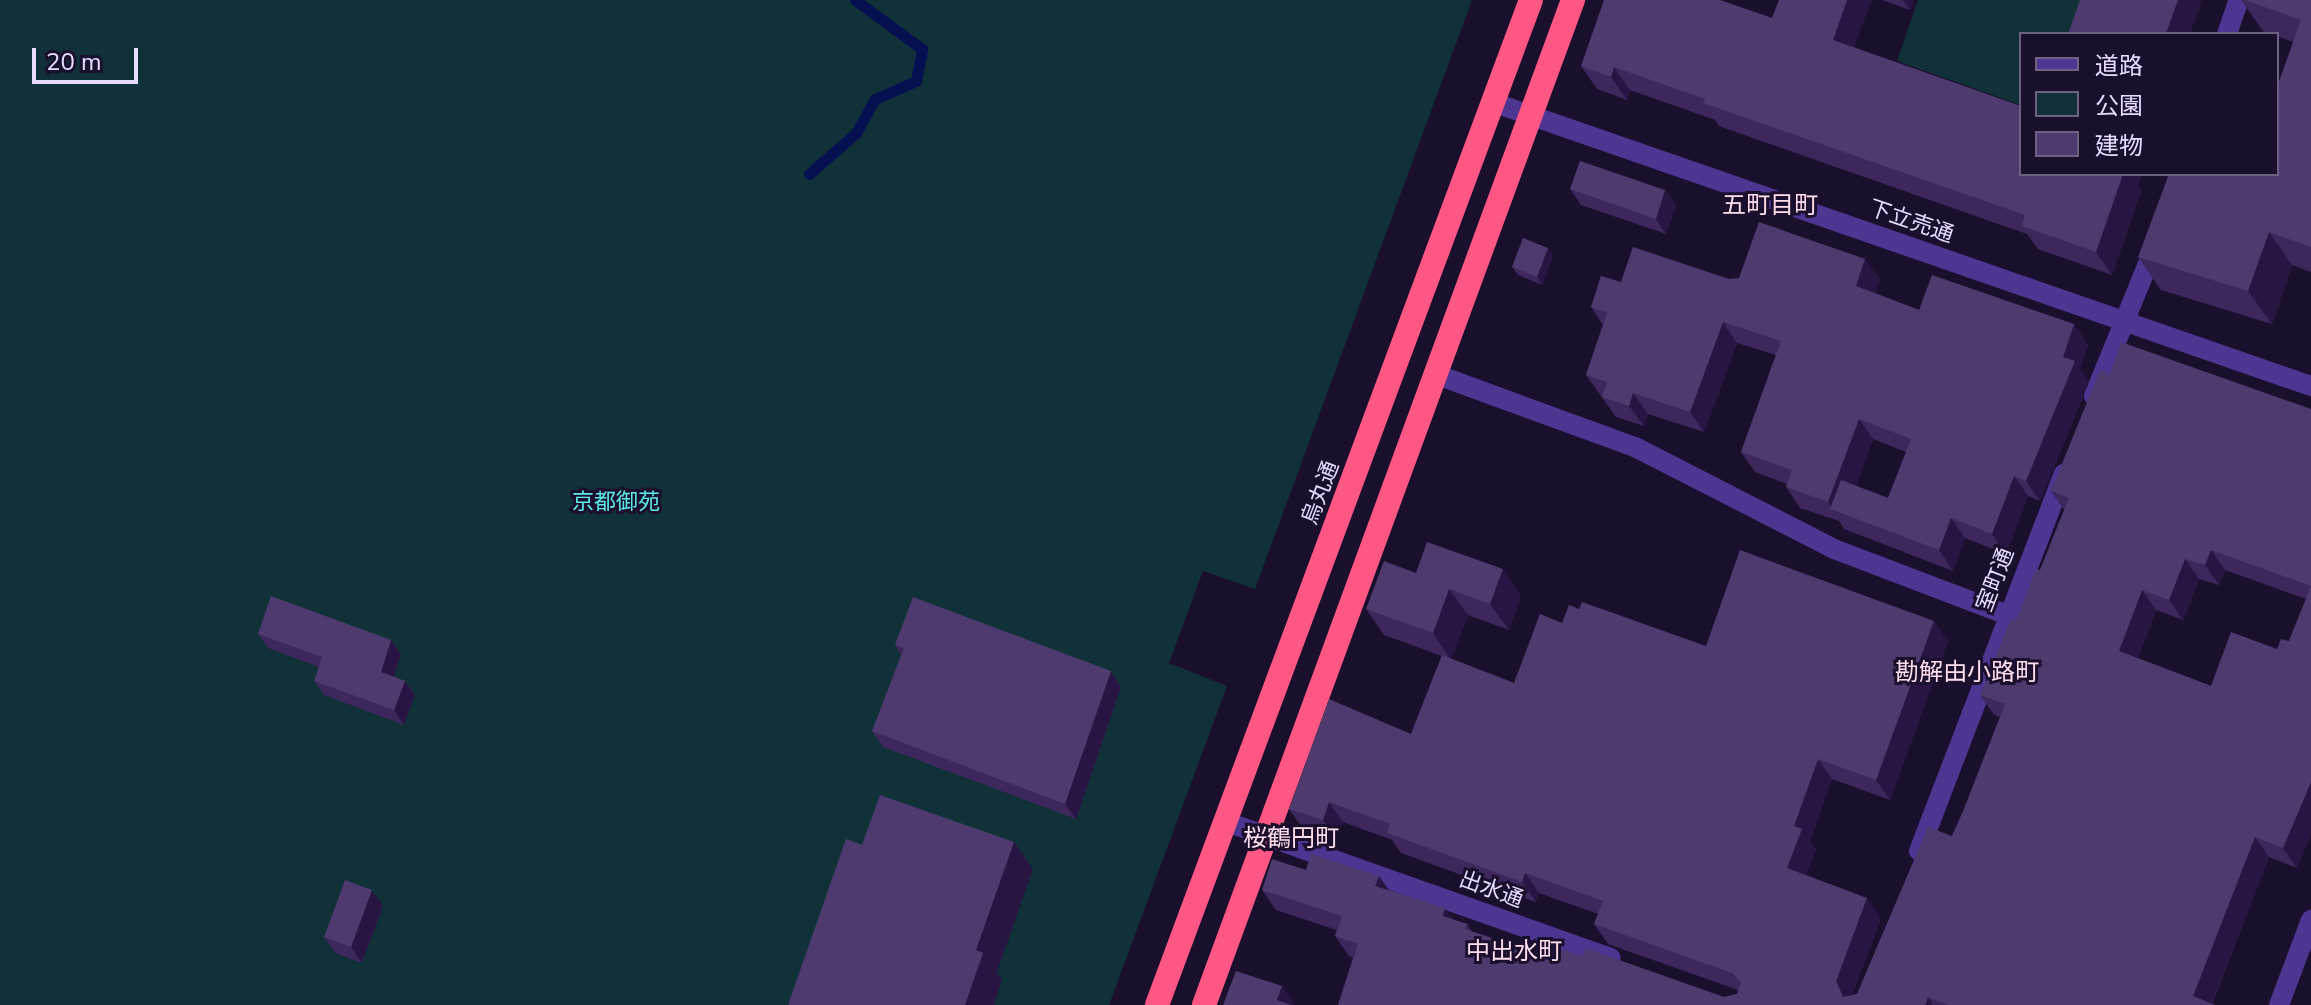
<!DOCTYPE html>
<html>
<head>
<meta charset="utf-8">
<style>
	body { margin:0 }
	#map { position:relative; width:2311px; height:1005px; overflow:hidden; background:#1b0f2e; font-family:"Nunito Sans","Noto Sans JP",sans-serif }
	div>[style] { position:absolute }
	.green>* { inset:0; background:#113139 }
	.stream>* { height:11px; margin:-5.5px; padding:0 5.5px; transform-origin:5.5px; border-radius:5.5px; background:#051051 }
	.minor>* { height:20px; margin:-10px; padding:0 10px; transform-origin:10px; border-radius:10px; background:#4d3592 }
	.highway>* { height:24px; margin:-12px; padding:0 12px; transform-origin:12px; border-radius:12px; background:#ff5783 }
	.wall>* { inset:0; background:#3d275d }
	.shaded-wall>* { inset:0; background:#281543 }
	.building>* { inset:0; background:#4f3a6f }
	span { translate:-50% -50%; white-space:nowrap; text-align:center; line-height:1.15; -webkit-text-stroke:6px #1b0f2e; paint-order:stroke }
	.street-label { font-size:22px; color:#e7dcff }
	.park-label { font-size:22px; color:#5aede8 }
	.neighbourhood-label { font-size:24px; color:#ffdeec }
	.legend { position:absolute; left:2019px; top:32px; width:260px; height:144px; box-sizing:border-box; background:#1b0f2e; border:2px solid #6d6182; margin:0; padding:10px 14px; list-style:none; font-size:24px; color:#e7dcff }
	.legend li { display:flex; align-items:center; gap:16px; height:40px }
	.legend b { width:40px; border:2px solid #6d6182 }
	.scale { position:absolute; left:32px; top:48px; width:106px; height:36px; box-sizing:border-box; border:4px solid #e7dcff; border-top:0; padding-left:10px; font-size:24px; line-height:28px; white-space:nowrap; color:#e7dcff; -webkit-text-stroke:6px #1b0f2e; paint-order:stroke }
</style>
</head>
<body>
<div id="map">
	<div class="green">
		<i style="clip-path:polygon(0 0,1472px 0,1255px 589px,1203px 571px,1169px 663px,1227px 686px,1109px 1005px,0 1005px)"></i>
		<i style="clip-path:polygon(1918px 0,2081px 0,2069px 34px,2021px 34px,2021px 105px,1897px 61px)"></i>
	</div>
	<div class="stream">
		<i style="left:809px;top:174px;width:62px;rotate:-41.1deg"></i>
		<i style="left:856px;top:133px;width:39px;rotate:-61deg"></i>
		<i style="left:875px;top:99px;width:45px;rotate:-23.7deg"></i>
		<i style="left:916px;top:81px;width:33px;rotate:-79deg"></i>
		<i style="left:922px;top:49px;width:83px;rotate:-143.8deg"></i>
	</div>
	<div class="minor">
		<i style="left:2227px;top:34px;width:36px;rotate:-71deg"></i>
		<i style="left:1495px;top:103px;width:864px;rotate:19.13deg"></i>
		<i style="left:1435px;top:374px;width:213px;rotate:20.1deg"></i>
		<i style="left:1635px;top:447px;width:224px;rotate:27.1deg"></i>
		<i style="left:1834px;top:549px;width:186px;rotate:20.8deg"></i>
		<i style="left:2094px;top:396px;width:164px;rotate:-67.8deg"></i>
		<i style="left:1224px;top:821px;width:410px;rotate:19.5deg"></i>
		<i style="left:1919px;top:851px;width:404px;rotate:-69deg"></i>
		<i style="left:2279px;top:1005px;width:91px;rotate:-69.4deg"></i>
	</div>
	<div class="highway">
		<i style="left:1157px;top:1005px;width:1072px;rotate:-69.59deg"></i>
		<i style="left:1204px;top:1005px;width:1071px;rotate:-69.84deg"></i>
	</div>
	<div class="wall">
		<i style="clip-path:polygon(1779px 0,1871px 0,1854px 47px,2021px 174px,2142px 174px,2138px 185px,2141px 191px,2112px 275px,2038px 249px,2027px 234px,1719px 126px,1715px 120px,1630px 90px,1627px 100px,1597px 89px,1581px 66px,1730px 4px,1772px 18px)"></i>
		<i style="clip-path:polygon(1882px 0,1914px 0,1910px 10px)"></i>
		<i style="clip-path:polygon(2241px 0,2311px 0,2311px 272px,2292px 265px,2272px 324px,2161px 290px,2138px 257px,2277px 174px,2293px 42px,2277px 36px,2277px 34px,2270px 34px,2263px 31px)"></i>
		<i style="clip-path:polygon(1570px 189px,1665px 190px,1676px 206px,1666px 234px,1581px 205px)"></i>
		<i style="clip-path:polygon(1548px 248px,1553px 256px,1542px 285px,1518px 275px,1512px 267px)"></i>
		<i style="clip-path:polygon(evenodd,1729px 279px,1880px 279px,1875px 293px,1919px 310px,2074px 324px,2088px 345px,2080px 369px,2089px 382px,2040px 501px,2028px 496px,2006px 554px,1965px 538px,1953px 571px,1844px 529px,1839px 521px,1800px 508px,1786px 487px,1787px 484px,1755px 472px,1741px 452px,1776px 355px,1737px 343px,1704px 432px,1648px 414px,1644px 426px,1616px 417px,1586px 375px,1603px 325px,1591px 307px,1621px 282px,1729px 279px,1873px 439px,1906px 452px,1888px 498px,1856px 486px,1873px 439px)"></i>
		<i style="clip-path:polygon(evenodd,2110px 374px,2311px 409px,2311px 834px,2297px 868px,2269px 857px,2212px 1004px,2215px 1005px,1338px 1005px,1353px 958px,1349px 956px,1335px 936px,1337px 930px,1276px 910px,1262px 890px,1306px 870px,1379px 876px,1388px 890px,1453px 920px,1467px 924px,1472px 932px,1539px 954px,1583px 956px,1724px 997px,1737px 994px,1738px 990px,1608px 944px,1594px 924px,1598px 914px,1539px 893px,1536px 902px,1401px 853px,1392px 840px,1343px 822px,1337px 840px,1303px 829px,1289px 809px,1411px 734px,1442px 656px,1384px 635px,1366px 609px,1416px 573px,1521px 596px,1509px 630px,1468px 615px,1451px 659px,1514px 683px,1562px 623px,1579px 609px,1706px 646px,1948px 641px,1890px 800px,1832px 779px,1810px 841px,1816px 849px,1806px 875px,1881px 918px,1852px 995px,1857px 994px,1952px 836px,1964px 809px,2000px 717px,1994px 715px,1980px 695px,2040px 570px,2064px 510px,2051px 491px,2110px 374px,2225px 570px,2306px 599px,2289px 641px,2277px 649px,2211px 686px,2138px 658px,2156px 610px,2183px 620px,2199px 579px,2219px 585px,2225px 570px)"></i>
		<i style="clip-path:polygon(258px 634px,391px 640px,401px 654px,394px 677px,405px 681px,415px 695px,404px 725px,324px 695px,314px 681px,319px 667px,268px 648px)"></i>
		<i style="clip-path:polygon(895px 645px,1121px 687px,1076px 819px,883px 747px,872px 731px,901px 655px)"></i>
		<i style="clip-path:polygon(383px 906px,362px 963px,335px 953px,324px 937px)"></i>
	</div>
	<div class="shaded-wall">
		<i style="clip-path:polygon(1847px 0,1871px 0,1849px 63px,1833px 40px)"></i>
		<i style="clip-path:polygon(1903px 0,1914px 0,1910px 10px)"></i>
		<i style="clip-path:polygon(2178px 0,2202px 0,2190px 34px,2166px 34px)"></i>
		<i style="clip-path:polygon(1614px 67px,1630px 90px,1627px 100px,1611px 77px)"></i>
		<i style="clip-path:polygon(2123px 174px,2142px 174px,2138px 185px,2141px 191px,2112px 275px,2096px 252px)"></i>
		<i style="clip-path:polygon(1665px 190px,1676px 206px,1666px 234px,1656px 219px)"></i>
		<i style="clip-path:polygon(2269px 232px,2292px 265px,2272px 324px,2248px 291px)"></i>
		<i style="clip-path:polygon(1548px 248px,1553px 256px,1542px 285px,1537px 277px)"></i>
		<i style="clip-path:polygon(1865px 259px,1880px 279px,1870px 307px,1856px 286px)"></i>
		<i style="clip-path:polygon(1723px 322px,1737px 343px,1704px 432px,1690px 412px)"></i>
		<i style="clip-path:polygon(2074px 324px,2088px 345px,2080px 369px,2089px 382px,2040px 501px,2026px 481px,2063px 357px)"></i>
		<i style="clip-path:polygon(1633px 393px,1648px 414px,1644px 426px,1629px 406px)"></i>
		<i style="clip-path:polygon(1859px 419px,1873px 439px,1846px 515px,1834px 511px,1828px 502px)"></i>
		<i style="clip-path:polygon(2014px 476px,2028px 496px,2006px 554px,1992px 534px)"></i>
		<i style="clip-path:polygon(1951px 518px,1965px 538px,1953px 571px,1939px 550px)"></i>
		<i style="clip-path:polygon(2211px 550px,2225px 570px,2219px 585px,2205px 565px)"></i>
		<i style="clip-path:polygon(2185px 559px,2199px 579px,2183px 620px,2169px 600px)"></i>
		<i style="clip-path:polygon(1503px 569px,1521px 596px,1509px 630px,1490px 604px)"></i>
		<i style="clip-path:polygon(1449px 589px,1468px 615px,1451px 660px,1433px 633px)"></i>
		<i style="clip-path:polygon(2142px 590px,2156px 610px,2133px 671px,2119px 651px)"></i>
		<i style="clip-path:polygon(1934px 621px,1948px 641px,1890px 800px,1876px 780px)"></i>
		<i style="clip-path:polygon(391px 640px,401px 654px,391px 686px,381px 672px)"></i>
		<i style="clip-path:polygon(1111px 671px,1121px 687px,1076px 819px,1065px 804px)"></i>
		<i style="clip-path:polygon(405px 681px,415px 695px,404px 725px,394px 710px)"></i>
		<i style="clip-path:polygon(1818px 759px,1832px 779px,1810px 841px,1816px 849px,1801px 888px,1787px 868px,1794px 826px)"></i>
		<i style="clip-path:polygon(2311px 782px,2311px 834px,2297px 868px,2283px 848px)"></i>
		<i style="clip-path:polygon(1329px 802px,1343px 822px,1337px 840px,1323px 820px)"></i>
		<i style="clip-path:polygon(2255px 837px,2269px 857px,2211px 1005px,2193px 996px)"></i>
		<i style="clip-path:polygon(1014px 842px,1033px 869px,997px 972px,1002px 980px,994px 1005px,965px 1005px,976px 950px)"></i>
		<i style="clip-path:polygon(1525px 873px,1539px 893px,1536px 902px,1522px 882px)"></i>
		<i style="clip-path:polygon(1379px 876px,1393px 896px,1375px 886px)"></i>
		<i style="clip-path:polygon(372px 890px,383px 906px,362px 963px,351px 947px)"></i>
		<i style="clip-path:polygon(1867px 898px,1881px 918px,1850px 1001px,1843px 997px,1836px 981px)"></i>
		<i style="clip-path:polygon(1445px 908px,1459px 928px,1443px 916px)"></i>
		<i style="clip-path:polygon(1282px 986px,1295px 1005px,1280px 1005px,1277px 1000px)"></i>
		<i style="clip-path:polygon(1928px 997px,1933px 1005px,1925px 1005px)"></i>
	</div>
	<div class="building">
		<i style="clip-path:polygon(1604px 0,1720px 0,1772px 18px,1779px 0,1847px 0,1833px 40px,2021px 106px,2021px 174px,2123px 174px,2096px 252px,2022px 226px,2025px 215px,1703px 103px,1705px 99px,1614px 67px,1611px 77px,1581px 66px)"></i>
		<i style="clip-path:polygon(2080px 0,2178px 0,2166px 34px,2068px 34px)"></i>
		<i style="clip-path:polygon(2245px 0,2311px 0,2311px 247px,2269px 232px,2248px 291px,2138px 257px,2169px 174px,2277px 174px,2277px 87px,2301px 20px)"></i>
		<i style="clip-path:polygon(1580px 161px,1665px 190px,1656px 219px,1570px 189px)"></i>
		<i style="clip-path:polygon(1759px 222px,1865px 259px,1856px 286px,1919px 310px,1932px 275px,2074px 324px,2063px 357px,2075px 361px,2026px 481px,2014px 476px,1992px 534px,1951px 518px,1939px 550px,1830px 509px,1841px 480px,1888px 498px,1911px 439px,1859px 419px,1828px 502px,1786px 487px,1792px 470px,1741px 452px,1781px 341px,1723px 322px,1690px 412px,1633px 393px,1629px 406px,1602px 397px,1607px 382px,1586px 375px,1607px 313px,1591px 307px,1601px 276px,1621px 282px,1633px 247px,1729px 279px,1739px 278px)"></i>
		<i style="clip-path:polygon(1523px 238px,1548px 248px,1537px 277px,1512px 267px)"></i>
		<i style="clip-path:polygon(evenodd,2121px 342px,2311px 409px,2311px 782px,2283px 848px,2255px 837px,2193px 996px,2215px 1005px,1948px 1005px,1928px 997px,1925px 1005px,1338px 1005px,1358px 944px,1335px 936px,1342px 916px,1262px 890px,1272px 859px,1306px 870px,1311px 854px,1379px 876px,1375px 886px,1445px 908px,1443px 916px,1467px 924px,1465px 929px,1539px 954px,1542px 943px,1583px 956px,1585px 948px,1724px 997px,1737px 994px,1741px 982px,1732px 973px,1594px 924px,1603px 901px,1525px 873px,1522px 882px,1387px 833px,1390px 824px,1329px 802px,1323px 820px,1289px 809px,1329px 699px,1411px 734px,1442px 655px,1514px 683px,1540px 614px,1562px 623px,1569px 605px,1579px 609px,1582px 602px,1706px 646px,1740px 550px,1934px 621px,1876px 780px,1818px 759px,1794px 826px,1802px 829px,1787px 868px,1867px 898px,1836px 981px,1843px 997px,1857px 994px,1928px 827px,1952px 836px,1964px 809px,2005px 704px,1980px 695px,2011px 619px,2016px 621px,2036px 569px,2040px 570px,2069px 498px,2051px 491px,2100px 370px,2110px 374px,2121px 342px,2211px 550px,2311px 586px,2289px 641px,2281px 639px,2277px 649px,2231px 632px,2211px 686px,2119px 651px,2142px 590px,2169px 600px,2185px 559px,2205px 565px,2211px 550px)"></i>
		<i style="clip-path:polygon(1427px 542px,1503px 569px,1490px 604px,1449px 589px,1433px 633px,1366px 609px,1384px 561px,1416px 573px)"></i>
		<i style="clip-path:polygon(271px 596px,391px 640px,381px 672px,405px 681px,394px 710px,314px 681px,322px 657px,258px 634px)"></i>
		<i style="clip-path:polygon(913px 597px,1111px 671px,1065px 804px,872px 731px,904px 648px,895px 645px)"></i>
		<i style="clip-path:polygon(880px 795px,1014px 842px,976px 950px,983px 953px,965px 1005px,788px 1005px,846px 839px,862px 845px)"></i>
		<i style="clip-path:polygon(345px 880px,372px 890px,351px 947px,324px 937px)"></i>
		<i style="clip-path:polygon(1236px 971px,1282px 986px,1277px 1000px,1291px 1005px,1223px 1005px)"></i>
	</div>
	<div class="street-label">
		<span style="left:1911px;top:222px;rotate:19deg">下立売通</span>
		<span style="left:1321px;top:493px;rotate:-69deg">烏丸通</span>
		<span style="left:1996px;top:580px;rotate:-69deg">室町通</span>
		<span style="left:1491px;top:890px;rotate:20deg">出水通</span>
	</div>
	<div class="park-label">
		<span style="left:616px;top:503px">京都御苑</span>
	</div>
	<div class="neighbourhood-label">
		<span style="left:1770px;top:206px">五町目町</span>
		<span style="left:1967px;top:673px">勘解由小路町</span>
		<span style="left:1291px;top:839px">桜鶴円町</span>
		<span style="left:1514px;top:952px">中出水町</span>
	</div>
	<ul class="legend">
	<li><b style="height:10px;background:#4d3592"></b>道路</li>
	<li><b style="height:22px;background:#113139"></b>公園</li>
	<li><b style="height:22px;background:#4f3a6f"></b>建物</li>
	</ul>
	<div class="scale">20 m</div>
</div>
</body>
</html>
